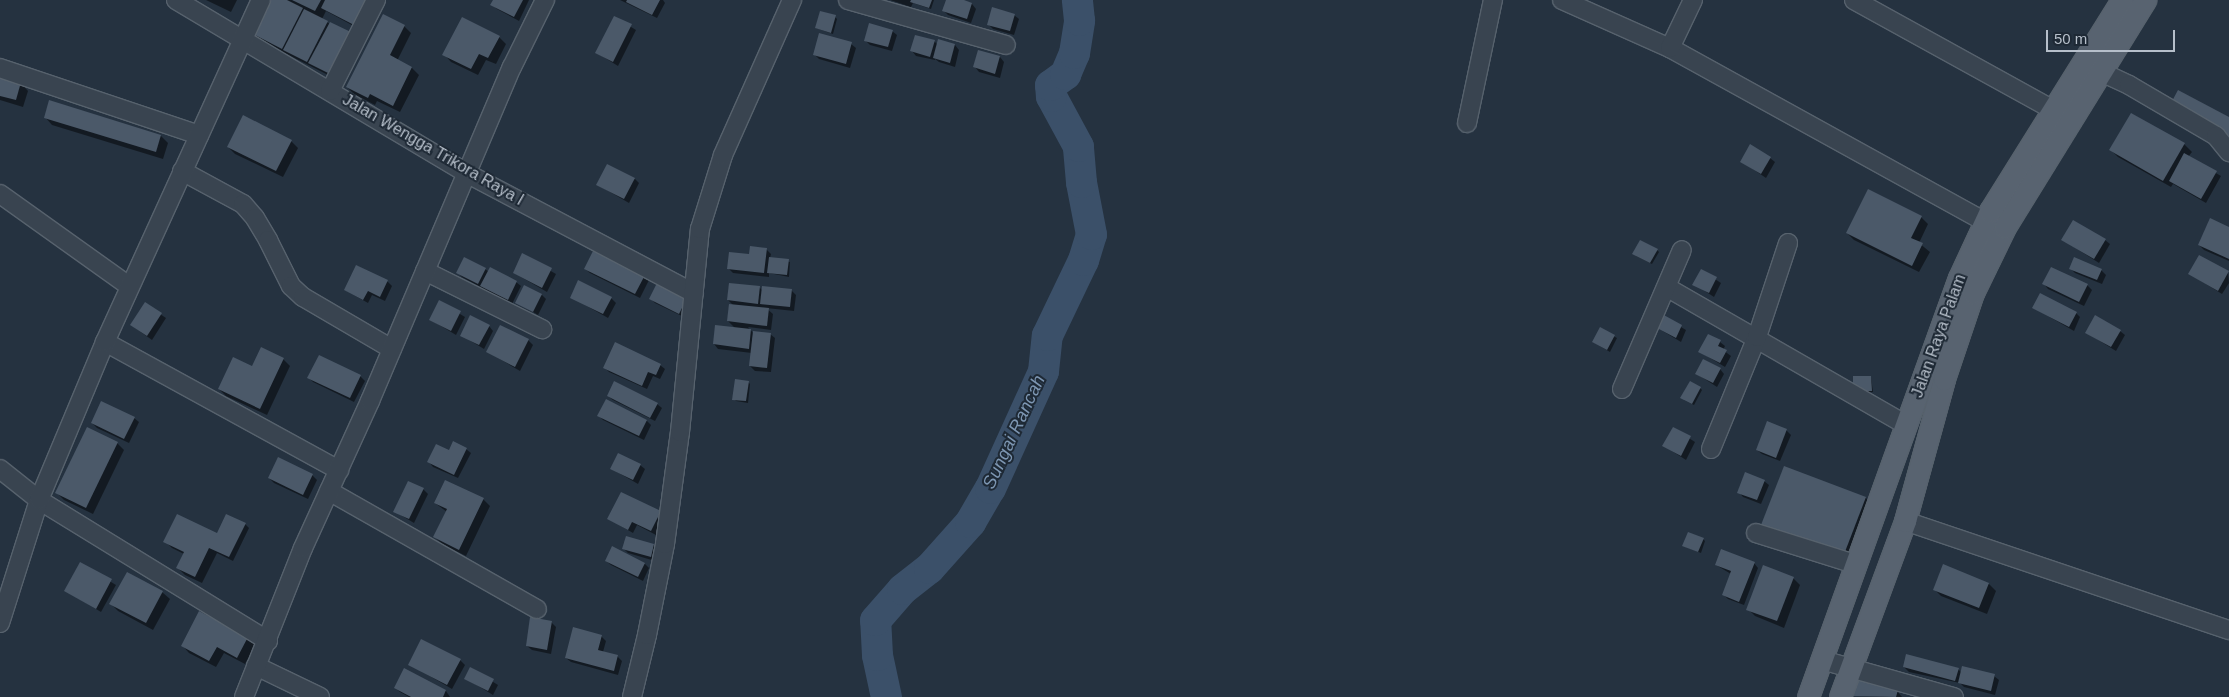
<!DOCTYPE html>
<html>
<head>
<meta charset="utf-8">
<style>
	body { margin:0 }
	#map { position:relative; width:2229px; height:697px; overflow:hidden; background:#253240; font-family:Helvetica,sans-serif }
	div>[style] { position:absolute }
	.shadow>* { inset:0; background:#0007 }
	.river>* { height:31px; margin:-15.5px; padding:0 15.5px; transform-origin:15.5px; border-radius:15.5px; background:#3b5069 }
	.building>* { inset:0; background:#4b5969 }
	.roads { filter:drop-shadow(1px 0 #57626d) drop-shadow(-1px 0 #57626d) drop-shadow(0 1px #57626d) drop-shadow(0 -1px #57626d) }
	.minor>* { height:18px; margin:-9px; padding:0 9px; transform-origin:9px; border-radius:9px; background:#394450 }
	.major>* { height:21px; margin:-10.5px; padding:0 10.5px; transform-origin:10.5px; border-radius:10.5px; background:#586370 }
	span { translate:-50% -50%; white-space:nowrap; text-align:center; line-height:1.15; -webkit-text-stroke:4px #1e2935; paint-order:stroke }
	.street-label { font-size:16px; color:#b6bfca }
	.water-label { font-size:18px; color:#7d96b2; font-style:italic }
	.scale { position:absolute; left:2046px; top:30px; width:129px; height:22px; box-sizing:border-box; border:2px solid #b6bfca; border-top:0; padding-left:6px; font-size:15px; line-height:18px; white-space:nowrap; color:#b6bfca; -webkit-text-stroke:4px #1e2935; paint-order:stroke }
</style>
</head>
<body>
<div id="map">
	<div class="shadow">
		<i style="clip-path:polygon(206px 0,237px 0,231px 12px)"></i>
		<i style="clip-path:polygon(272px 0,370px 0,361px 30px,326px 11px,322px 19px,330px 24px,338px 80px,261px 41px,254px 34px)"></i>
		<i style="clip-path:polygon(494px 0,529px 0,519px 21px,497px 9px,492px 5px)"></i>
		<i style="clip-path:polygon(620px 0,663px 0,665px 3px,657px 18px)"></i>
		<i style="clip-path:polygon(890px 0,934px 0,931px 9px,913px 3px,911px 7px)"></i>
		<i style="clip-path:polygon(947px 0,960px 0,972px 4px,976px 9px,971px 23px,948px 15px,944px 11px)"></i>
		<i style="clip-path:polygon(1014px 15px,1019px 19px,1014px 35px,993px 29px,988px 24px)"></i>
		<i style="clip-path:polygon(615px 17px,636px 30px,618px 66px,597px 53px)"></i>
		<i style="clip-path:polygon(835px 17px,837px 19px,833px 34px,816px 28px)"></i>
		<i style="clip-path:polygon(404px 26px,411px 33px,397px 61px,412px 68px,419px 75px,400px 112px,377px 101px,375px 105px,354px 94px,347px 87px)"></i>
		<i style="clip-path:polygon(892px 31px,897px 35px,892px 51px,870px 45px,865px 40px)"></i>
		<i style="clip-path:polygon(499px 37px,506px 44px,496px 64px,486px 60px,478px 75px,451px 62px,444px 54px)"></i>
		<i style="clip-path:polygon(934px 41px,938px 45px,939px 41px,955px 45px,959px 50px,955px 67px,939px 62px,935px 59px,935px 60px,916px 56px,912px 51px)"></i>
		<i style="clip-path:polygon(851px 44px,856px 48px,850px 68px,819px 59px,814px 54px)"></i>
		<i style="clip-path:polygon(979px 52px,1000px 57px,1004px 62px,1000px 78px,979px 72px,975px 67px)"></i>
		<i style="clip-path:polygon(0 78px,21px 83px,28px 91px,23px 107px,0 100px)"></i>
		<i style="clip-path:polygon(2132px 114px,2184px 144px,2192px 152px,2188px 157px,2221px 176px,2206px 203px,2173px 184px,2171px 187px,2118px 157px,2111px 150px)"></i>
		<i style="clip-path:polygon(45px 117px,161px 136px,168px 143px,163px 159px,52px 125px)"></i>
		<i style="clip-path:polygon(291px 141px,298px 148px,283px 177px,235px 154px,228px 147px)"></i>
		<i style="clip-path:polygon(1770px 158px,1775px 162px,1766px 178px,1741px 161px)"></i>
		<i style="clip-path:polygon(635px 179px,639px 183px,629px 203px,598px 185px)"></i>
		<i style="clip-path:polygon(1921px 217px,1928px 224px,1919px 243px,1930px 252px,1919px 272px,1854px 240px,1847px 233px)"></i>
		<i style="clip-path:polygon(2229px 228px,2229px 261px,2204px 250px,2199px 245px)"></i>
		<i style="clip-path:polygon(2063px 240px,2105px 240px,2110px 244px,2099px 263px)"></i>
		<i style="clip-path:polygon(766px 249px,771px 254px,770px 258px,790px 262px,789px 277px,769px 273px,769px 277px,733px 273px,729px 269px,750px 255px)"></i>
		<i style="clip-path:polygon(1657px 250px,1659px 252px,1652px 264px,1636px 256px)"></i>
		<i style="clip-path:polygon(523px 255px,556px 274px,547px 292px,514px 273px)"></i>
		<i style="clip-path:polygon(357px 266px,388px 282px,392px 286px,385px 301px,372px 295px,368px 303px,345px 290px)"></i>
		<i style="clip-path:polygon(485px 269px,489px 272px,516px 282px,521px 286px,512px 304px,462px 277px,458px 273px)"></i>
		<i style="clip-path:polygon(585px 269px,644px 276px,649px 280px,640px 298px,590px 273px)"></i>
		<i style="clip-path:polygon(2071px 269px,2101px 270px,2106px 275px,2102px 284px,2075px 273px)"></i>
		<i style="clip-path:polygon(1701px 270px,1721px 283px,1714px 297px,1694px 284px)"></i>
		<i style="clip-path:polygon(2228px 272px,2229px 283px,2222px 294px,2190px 274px)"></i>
		<i style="clip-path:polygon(2044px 284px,2087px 285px,2092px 290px,2084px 306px,2048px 289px)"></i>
		<i style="clip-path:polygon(760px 288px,763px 291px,791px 290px,796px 295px,794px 311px,766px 308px,773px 314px,771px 330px,748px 327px,754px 334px,770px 334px,775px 338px,771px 372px,755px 371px,750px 366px,752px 353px,718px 349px,714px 344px,735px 328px,728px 321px,734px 306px,728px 300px)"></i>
		<i style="clip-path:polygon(542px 295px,546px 299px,538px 315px,517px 302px)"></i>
		<i style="clip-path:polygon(571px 297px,611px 298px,616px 303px,608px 318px)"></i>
		<i style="clip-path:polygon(651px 299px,686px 299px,684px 317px,655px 303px)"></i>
		<i style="clip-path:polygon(440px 302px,465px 317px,456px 335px,431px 320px)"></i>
		<i style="clip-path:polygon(145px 304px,166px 318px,152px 340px,131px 325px)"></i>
		<i style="clip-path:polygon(2034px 308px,2076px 313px,2080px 317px,2074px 331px)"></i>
		<i style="clip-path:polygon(1662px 316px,1686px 330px,1681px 342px,1656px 327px)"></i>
		<i style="clip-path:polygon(489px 326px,493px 331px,484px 349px,461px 335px)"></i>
		<i style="clip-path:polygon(1600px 329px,1617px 338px,1610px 352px,1593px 342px)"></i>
		<i style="clip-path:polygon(2120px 331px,2125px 335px,2116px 351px,2087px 333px)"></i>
		<i style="clip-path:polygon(1708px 335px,1720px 342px,1725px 346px,1723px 350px,1731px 356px,1725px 367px,1700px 352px)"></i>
		<i style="clip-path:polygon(528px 340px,533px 345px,520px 371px,488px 352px)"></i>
		<i style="clip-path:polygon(283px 359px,290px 366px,267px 415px,226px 396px,219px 389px,252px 368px)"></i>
		<i style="clip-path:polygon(660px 365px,665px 369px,660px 379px,653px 376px,647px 389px,609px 372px,605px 368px)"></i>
		<i style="clip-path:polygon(1720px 369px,1724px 374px,1717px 387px,1697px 374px)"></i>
		<i style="clip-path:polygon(360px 376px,365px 381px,354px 402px,313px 382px,309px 378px)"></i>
		<i style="clip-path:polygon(1871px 377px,1873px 392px,1857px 393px)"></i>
		<i style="clip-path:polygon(748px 382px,750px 384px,748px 403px,736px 401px,734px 399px)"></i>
		<i style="clip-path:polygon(1700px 388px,1702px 390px,1694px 405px,1684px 400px)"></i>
		<i style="clip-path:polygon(608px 396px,657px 404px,662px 408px,655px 421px,613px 400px)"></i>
		<i style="clip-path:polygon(606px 401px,647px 421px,651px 425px,644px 440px,603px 420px,599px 416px)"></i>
		<i style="clip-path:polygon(134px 418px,139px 422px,129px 443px,97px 428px,92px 423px)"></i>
		<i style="clip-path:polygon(1673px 428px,1695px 442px,1686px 460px,1664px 446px)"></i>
		<i style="clip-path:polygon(1786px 430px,1791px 435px,1780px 461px,1762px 454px,1757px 450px)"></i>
		<i style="clip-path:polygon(117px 443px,124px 450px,93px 514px,64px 500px,57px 493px)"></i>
		<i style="clip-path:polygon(466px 449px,471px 453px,458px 478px,433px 467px,429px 462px,450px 452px)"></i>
		<i style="clip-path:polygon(640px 465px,645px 469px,638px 484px,612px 469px)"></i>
		<i style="clip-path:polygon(1785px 468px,1866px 498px,1875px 508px,1853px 565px,1772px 535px,1763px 525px)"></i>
		<i style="clip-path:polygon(312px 475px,317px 480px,308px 499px,274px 483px,269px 478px)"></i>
		<i style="clip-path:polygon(1764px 481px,1769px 485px,1761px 504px,1743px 497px,1739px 492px)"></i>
		<i style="clip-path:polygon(423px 489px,428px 494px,414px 523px,394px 511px)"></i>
		<i style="clip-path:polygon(483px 499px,490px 506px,466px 556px,442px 544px,435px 537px,447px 512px,435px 503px)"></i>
		<i style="clip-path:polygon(660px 512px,665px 517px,656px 535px,637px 525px,633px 533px,609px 519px)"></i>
		<i style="clip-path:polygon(245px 524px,249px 528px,233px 561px,217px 553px,202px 583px,185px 575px,178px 568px,184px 554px,172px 548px,165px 541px,215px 534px)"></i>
		<i style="clip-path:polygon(627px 537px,654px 545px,658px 550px,655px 561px,628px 553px,624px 549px)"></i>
		<i style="clip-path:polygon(1703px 539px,1705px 541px,1701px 553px,1686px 547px)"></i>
		<i style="clip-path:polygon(606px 561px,645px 564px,649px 568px,643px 581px,611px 565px)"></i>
		<i style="clip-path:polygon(1754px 563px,1758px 568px,1744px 605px,1728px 599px,1723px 594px,1731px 574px,1716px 565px)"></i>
		<i style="clip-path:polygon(81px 564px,116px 585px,101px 612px,66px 591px)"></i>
		<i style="clip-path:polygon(127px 574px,162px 592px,170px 599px,153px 630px,118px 611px,111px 604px)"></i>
		<i style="clip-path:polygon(1793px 578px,1800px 585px,1784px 628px,1755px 616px,1748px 609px)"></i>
		<i style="clip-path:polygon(1989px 584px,1996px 591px,1987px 614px,1941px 596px,1934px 589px)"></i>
		<i style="clip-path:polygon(551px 622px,556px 627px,551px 654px,532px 650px,527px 646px)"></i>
		<i style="clip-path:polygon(601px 636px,606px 641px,603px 652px,617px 656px,622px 661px,618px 675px,571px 662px,566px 658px)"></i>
		<i style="clip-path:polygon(248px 638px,255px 645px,245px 664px,224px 653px,216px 667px,189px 653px,182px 645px)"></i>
		<i style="clip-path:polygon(460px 660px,465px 665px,452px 689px,409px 664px)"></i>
		<i style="clip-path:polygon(1904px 667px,1958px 669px,1962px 673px,1994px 676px,1999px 680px,1995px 695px,1964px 687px,1960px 683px,1909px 672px)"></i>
		<i style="clip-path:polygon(471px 668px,498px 685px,493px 695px,465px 678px)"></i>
		<i style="clip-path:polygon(404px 670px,446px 691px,450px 697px,409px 697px,400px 692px,395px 688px)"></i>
		<i style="clip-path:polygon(1897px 691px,1902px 697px,1853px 696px)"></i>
	</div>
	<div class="river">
		<i style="left:886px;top:697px;width:43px;rotate:-102.1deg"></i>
		<i style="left:877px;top:655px;width:35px;rotate:-93deg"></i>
		<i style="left:875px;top:620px;width:41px;rotate:-48.9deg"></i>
		<i style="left:902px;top:589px;width:34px;rotate:-38deg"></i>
		<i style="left:929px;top:568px;width:62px;rotate:-48.3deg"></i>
		<i style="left:970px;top:522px;width:39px;rotate:-60deg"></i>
		<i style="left:990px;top:488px;width:128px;rotate:-65.6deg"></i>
		<i style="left:1043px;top:371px;width:36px;rotate:-84deg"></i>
		<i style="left:1047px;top:335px;width:83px;rotate:-64.4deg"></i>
		<i style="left:1083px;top:260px;width:27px;rotate:-73deg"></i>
		<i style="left:1091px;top:234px;width:53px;rotate:-100.9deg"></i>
		<i style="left:1081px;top:182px;width:36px;rotate:-95deg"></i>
		<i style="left:1078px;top:146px;width:57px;rotate:-118.4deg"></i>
		<i style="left:1051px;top:96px;width:11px;rotate:-95deg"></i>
		<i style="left:1050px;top:85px;width:19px;rotate:-36deg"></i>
		<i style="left:1065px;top:74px;width:23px;rotate:-67deg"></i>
		<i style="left:1074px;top:53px;width:33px;rotate:-81deg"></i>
		<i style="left:1079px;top:20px;width:20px;rotate:-96deg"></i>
	</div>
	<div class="building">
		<i style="clip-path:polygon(270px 0,287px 0,303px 8px,282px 49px,253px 34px)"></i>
		<i style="clip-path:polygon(292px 0,321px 0,315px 11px)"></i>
		<i style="clip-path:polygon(325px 0,370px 0,356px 26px,321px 8px)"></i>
		<i style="clip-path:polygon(493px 0,523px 0,514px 17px,490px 5px)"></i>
		<i style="clip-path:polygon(627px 0,660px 0,652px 15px,626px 2px)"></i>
		<i style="clip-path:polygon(911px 0,932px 0,929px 8px,910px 2px)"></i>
		<i style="clip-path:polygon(946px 0,964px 0,972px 3px,967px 19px,942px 11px)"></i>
		<i style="clip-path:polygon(992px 7px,1015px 14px,1010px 31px,987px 25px)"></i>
		<i style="clip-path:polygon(304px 9px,328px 21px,307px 62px,283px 50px)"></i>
		<i style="clip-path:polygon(820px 11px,836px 15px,831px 33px,815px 28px)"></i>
		<i style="clip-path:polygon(383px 14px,405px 25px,390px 55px,412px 67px,393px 106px,370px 94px,368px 98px,346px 87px)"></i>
		<i style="clip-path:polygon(614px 16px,632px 24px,613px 62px,595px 53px)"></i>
		<i style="clip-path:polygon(462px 17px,500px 36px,488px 58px,479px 54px,471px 69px,442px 55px)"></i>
		<i style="clip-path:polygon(330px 22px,355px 34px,334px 76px,308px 63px)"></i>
		<i style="clip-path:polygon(869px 23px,893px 30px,888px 47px,864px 41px)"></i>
		<i style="clip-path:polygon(819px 33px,852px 42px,846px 64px,813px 55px)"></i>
		<i style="clip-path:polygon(915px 35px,935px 40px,930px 57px,910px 51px)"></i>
		<i style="clip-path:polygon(938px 39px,955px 44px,950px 63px,933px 58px)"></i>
		<i style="clip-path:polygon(978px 50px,1000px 56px,995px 74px,973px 67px)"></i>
		<i style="clip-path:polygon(0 77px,21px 82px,16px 100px,0 96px)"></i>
		<i style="clip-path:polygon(2178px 90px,2229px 117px,2229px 136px,2170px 105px)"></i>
		<i style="clip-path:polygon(49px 100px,161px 135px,156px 152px,44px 118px)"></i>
		<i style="clip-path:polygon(2131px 113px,2185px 143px,2163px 181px,2109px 150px)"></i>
		<i style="clip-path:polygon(243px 115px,292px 140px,276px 171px,227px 147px)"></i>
		<i style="clip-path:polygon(1750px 144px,1771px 157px,1761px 174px,1740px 162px)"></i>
		<i style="clip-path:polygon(2184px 153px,2217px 171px,2201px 199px,2169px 181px)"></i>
		<i style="clip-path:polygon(607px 164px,635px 178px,624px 199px,596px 185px)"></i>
		<i style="clip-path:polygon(1868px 189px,1922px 216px,1911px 238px,1923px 243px,1912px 266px,1846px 233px)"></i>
		<i style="clip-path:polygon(2210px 218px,2229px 227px,2229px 259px,2198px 245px)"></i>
		<i style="clip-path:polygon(2073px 220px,2106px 239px,2094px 259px,2061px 240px)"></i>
		<i style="clip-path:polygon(1640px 240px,1658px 249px,1650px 263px,1632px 254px)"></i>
		<i style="clip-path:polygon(750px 246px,767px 248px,764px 273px,727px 269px,729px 252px,749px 254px)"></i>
		<i style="clip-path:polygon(594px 249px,645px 275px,635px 294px,584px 269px)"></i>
		<i style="clip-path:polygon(522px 253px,552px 268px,542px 288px,513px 273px)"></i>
		<i style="clip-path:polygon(2199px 255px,2229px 271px,2218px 291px,2188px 274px)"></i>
		<i style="clip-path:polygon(464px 257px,486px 268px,478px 284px,456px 273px)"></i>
		<i style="clip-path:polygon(769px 257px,789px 259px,787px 275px,767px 273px)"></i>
		<i style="clip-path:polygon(2074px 257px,2102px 269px,2097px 280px,2069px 269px)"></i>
		<i style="clip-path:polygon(356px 265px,388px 280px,380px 297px,368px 291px,363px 300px,344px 290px)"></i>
		<i style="clip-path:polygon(490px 267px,517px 281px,508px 300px,480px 286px)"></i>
		<i style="clip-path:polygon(2051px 267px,2088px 284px,2079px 302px,2042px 284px)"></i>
		<i style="clip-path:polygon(1701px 269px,1717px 277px,1709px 293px,1692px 285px)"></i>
		<i style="clip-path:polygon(578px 280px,612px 297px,603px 314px,570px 298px)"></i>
		<i style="clip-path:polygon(657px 283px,687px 298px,679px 314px,649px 299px)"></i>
		<i style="clip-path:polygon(729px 283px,760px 286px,758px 304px,727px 300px)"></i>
		<i style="clip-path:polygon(524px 285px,542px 294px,533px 312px,515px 303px)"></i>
		<i style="clip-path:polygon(762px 286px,792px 289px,790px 307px,760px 304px)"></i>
		<i style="clip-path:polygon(2040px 293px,2077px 312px,2069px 327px,2032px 308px)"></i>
		<i style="clip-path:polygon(439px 300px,461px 311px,451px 331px,429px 320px)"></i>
		<i style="clip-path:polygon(145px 302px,162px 313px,147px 336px,130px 325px)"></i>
		<i style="clip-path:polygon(729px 304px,769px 308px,767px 326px,727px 321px)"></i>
		<i style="clip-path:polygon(1662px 314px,1682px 325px,1676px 338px,1655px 327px)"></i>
		<i style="clip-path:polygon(470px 315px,490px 325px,479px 345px,460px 336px)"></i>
		<i style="clip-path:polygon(2095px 315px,2121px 330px,2111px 347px,2085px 333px)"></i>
		<i style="clip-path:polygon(500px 325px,529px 339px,515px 367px,486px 352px)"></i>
		<i style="clip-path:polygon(715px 325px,751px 329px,749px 349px,713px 344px)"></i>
		<i style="clip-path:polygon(1600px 327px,1615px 335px,1607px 350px,1592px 342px)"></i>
		<i style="clip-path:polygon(753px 331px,771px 333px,767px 368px,749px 366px)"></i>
		<i style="clip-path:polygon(1708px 334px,1721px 340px,1718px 346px,1727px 350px,1720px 363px,1698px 352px)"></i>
		<i style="clip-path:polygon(615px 342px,661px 364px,656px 375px,648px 372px,642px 386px,603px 368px)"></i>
		<i style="clip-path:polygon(261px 347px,284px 358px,260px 409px,218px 389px,233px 357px,252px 366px)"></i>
		<i style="clip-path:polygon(319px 355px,361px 375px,350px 398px,307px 378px)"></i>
		<i style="clip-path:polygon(1703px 359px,1721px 368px,1713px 383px,1695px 374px)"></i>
		<i style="clip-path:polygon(1853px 376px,1871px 376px,1872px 391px,1853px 391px)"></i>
		<i style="clip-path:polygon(735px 379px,749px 381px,746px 401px,732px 400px)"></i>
		<i style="clip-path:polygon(614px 381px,658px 403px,650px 418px,607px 396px)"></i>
		<i style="clip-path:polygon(1690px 381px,1701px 387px,1692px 404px,1680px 398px)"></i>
		<i style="clip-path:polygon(606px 399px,647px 420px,639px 436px,597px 416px)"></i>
		<i style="clip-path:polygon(101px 401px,135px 417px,124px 439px,91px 423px)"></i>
		<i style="clip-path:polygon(1767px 421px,1787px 429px,1776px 458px,1756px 450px)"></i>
		<i style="clip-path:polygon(87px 427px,118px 442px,86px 508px,55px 493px)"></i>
		<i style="clip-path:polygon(1673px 427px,1691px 436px,1681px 456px,1662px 446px)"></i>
		<i style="clip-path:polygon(453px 441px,467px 448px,454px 475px,427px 462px,436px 444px,449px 450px)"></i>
		<i style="clip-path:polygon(618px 453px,641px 464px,633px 480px,610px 469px)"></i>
		<i style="clip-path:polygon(278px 457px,313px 474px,303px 495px,268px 478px)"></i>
		<i style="clip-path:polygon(1784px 466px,1866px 497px,1843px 557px,1761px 525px)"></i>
		<i style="clip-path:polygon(1745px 472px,1765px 480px,1757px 500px,1737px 493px)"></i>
		<i style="clip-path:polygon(445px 480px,484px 498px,459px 550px,433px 537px,447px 509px,434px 503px)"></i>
		<i style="clip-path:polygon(408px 481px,424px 488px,409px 519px,393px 512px)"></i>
		<i style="clip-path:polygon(621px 492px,661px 511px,651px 531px,632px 522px,628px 530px,607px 519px)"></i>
		<i style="clip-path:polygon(177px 514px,217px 533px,226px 514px,246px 523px,229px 557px,209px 548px,195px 577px,176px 568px,184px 552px,163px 542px)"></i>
		<i style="clip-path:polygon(1688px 532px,1704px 538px,1698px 552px,1682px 546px)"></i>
		<i style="clip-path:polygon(626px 536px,654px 544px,651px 557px,622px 549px)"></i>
		<i style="clip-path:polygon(612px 546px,645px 563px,638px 577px,605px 561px)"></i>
		<i style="clip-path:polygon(1721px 549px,1755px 562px,1739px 602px,1722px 595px,1731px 571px,1715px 565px)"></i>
		<i style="clip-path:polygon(80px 562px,112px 579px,96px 609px,64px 591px)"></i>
		<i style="clip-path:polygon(1943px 564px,1989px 583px,1979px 608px,1933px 590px)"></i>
		<i style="clip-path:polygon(1763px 565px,1794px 577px,1777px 621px,1746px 610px)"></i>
		<i style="clip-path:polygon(127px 572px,163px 591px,146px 623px,109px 604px)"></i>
		<i style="clip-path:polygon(199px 611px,248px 637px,237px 658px,217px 647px,209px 661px,181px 646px)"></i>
		<i style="clip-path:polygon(530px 617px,552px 621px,547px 650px,526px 646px)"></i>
		<i style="clip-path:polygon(573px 627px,602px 635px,598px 650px,618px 655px,614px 671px,565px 658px)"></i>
		<i style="clip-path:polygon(421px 639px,461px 659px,447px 685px,408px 665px)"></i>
		<i style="clip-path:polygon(1906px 654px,1959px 668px,1955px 681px,1903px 667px)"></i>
		<i style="clip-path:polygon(1962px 666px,1995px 674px,1991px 691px,1958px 683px)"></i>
		<i style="clip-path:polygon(470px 667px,494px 679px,488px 691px,464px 679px)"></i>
		<i style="clip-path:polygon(404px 668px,446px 690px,443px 697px,411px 697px,394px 688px)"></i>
		<i style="clip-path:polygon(1856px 679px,1898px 690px,1896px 697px,1852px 696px)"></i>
	</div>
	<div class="roads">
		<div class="minor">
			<i style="left:176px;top:0;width:340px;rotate:30.8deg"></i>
			<i style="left:468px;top:174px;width:255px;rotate:27.8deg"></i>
			<i style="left:848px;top:0;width:164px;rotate:15.9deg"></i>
			<i style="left:1562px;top:0;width:118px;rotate:24deg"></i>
			<i style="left:1670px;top:48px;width:360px;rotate:28.9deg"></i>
			<i style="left:1854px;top:0;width:227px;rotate:28.9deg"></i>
			<i style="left:1670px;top:48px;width:53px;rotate:-64.4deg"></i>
			<i style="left:0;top:68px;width:210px;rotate:18.6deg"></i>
			<i style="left:2099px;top:71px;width:33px;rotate:25deg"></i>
			<i style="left:2129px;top:85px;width:101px;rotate:30.4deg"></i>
			<i style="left:2216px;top:136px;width:21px;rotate:51deg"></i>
			<i style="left:330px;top:91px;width:102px;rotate:-63.2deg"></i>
			<i style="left:1467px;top:123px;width:126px;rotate:-78.1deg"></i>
			<i style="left:182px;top:171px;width:69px;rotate:28.4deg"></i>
			<i style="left:243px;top:204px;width:18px;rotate:49deg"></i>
			<i style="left:255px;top:218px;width:26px;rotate:59deg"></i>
			<i style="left:268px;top:240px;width:51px;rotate:63.4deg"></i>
			<i style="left:291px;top:286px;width:16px;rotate:43deg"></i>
			<i style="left:303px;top:297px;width:103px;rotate:30.3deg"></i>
			<i style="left:0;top:194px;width:158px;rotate:35.5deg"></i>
			<i style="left:425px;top:271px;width:131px;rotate:26.4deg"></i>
			<i style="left:1668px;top:288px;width:275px;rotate:29.9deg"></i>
			<i style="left:105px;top:342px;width:267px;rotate:28.7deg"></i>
			<i style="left:1622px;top:389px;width:151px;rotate:-66.7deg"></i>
			<i style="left:1711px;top:449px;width:121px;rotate:-67.7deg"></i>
			<i style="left:1757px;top:337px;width:99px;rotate:-71.7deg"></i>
			<i style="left:0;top:469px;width:50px;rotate:38.5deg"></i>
			<i style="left:39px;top:500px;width:269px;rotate:31.6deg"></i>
			<i style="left:329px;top:491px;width:239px;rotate:29.6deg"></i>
			<i style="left:1905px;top:521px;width:342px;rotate:18.6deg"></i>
			<i style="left:1756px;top:533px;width:104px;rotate:17.4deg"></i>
			<i style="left:0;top:623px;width:129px;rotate:-72.4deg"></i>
			<i style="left:39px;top:500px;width:171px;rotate:-67.3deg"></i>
			<i style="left:105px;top:342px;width:376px;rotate:-65.5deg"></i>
			<i style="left:1822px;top:660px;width:137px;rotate:15.7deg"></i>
			<i style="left:256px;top:666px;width:71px;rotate:25.8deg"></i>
			<i style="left:244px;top:697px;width:160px;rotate:-68.4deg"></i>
			<i style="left:303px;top:548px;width:162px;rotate:-65.5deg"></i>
			<i style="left:370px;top:401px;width:363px;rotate:-67deg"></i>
			<i style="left:512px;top:67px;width:75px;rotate:-63.8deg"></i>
			<i style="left:632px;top:697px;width:64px;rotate:-76.4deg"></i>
			<i style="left:647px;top:635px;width:93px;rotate:-78.8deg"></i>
			<i style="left:665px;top:544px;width:113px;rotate:-82.4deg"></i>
			<i style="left:680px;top:432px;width:204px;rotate:-84.4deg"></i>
			<i style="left:700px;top:229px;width:77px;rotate:-72.7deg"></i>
			<i style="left:723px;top:155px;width:170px;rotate:-66deg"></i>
		</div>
		<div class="major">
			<i style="left:1808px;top:697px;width:445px;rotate:-70.2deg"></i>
			<i style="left:1959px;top:278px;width:74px;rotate:-65.2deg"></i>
			<i style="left:1990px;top:211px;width:249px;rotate:-58deg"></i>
			<i style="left:1840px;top:697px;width:188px;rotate:-69.7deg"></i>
			<i style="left:1905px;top:521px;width:147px;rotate:-74.6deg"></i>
			<i style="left:1944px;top:379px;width:91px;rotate:-71.4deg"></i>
			<i style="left:1973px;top:293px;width:73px;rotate:-64.1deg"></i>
			<i style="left:2005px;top:227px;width:267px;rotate:-58.3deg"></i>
		</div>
	</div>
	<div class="street-label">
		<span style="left:433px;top:150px;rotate:30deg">Jalan Wengga Trikora Raya I</span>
		<span style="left:1939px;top:336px;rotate:-70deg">Jalan Raya Palam</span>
	</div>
	<div class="water-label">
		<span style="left:1014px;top:432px;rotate:-65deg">Sungai Rancah</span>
	</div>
	<div class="scale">50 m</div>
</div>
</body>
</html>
